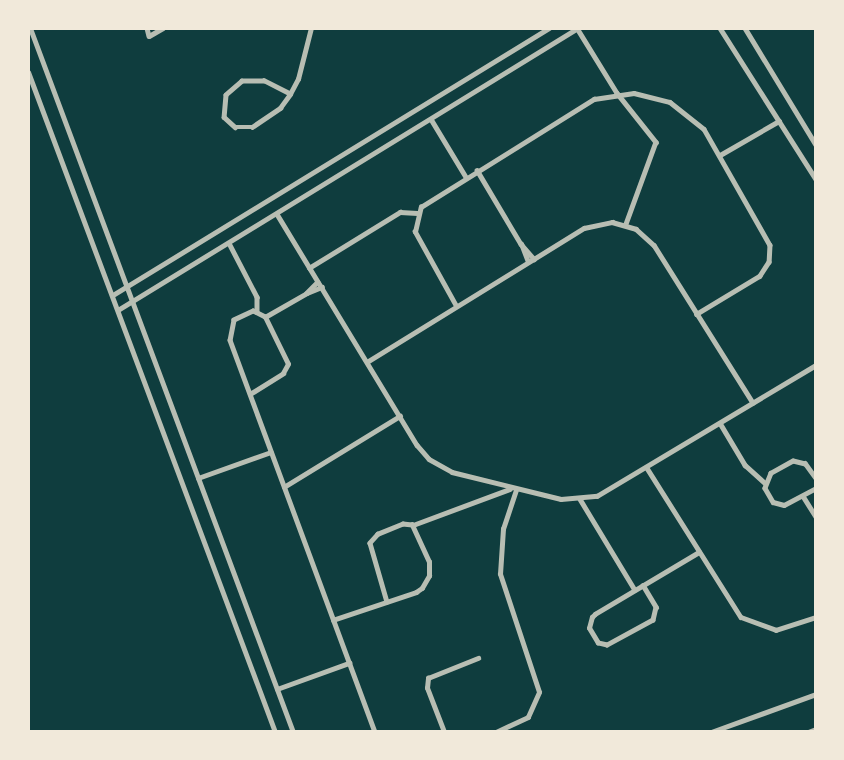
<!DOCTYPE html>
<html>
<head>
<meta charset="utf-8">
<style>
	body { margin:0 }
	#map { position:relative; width:844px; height:760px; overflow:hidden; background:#0f3d3e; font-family:"Fira Sans Condensed",sans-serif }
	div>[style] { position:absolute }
	.minor>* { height:4.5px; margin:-2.25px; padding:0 2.25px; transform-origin:2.25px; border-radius:2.25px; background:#b8beb3 }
	.tertiary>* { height:5px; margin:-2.5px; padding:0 2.5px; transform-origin:2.5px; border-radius:2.5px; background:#b8beb3 }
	span { translate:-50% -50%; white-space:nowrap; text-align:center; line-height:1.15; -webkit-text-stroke:6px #f1e9da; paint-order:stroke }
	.frame { position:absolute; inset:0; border:30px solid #f1e9da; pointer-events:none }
</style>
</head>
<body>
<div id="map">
	<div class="minor">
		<i style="left:147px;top:28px;width:8px;rotate:76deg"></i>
		<i style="left:149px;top:36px;width:16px;rotate:-30deg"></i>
		<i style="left:577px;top:28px;width:76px;rotate:58.4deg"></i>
		<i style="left:617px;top:93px;width:63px;rotate:51.5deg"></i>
		<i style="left:656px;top:142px;width:87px;rotate:110.1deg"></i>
		<i style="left:720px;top:28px;width:179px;rotate:57.6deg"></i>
		<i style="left:745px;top:28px;width:137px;rotate:58.7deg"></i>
		<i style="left:290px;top:94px;width:29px;rotate:-153deg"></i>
		<i style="left:264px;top:81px;width:22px;rotate:180deg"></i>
		<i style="left:242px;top:81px;width:21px;rotate:139deg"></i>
		<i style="left:226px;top:95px;width:22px;rotate:95deg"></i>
		<i style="left:224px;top:117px;width:15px;rotate:42deg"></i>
		<i style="left:235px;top:127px;width:17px"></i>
		<i style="left:252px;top:127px;width:34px;rotate:-34deg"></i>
		<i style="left:280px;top:108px;width:17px;rotate:-54deg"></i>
		<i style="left:290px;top:94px;width:17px;rotate:-62deg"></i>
		<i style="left:298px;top:79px;width:53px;rotate:-75.7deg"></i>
		<i style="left:431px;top:119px;width:68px;rotate:58.9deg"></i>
		<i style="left:720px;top:155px;width:68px;rotate:-30deg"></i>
		<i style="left:477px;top:170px;width:86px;rotate:59.3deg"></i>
		<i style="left:277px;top:214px;width:270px;rotate:58.8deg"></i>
		<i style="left:417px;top:445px;width:18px;rotate:49deg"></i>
		<i style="left:429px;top:459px;width:26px;rotate:29deg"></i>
		<i style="left:452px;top:472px;width:112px;rotate:13.9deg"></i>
		<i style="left:561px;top:499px;width:36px;rotate:-5deg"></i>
		<i style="left:597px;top:496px;width:255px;rotate:-30.9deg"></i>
		<i style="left:229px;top:243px;width:61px;rotate:62.6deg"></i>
		<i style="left:257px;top:297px;width:15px;rotate:90deg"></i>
		<i style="left:528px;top:262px;width:19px;rotate:-111deg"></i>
		<i style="left:521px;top:244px;width:20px;rotate:49deg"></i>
		<i style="left:309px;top:268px;width:107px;rotate:-31.6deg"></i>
		<i style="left:400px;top:212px;width:17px;rotate:3deg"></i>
		<i style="left:318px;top:282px;width:16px;rotate:135deg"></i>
		<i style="left:307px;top:293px;width:16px;rotate:-22deg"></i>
		<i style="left:113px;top:295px;width:511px;rotate:-31.48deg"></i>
		<i style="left:456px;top:306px;width:85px;rotate:-119deg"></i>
		<i style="left:415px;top:232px;width:26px;rotate:-77deg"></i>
		<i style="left:421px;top:207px;width:204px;rotate:-32deg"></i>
		<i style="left:594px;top:99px;width:40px;rotate:-8.5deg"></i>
		<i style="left:634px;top:93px;width:37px;rotate:14deg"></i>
		<i style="left:670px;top:102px;width:43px;rotate:38.5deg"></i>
		<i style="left:704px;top:129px;width:133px;rotate:60.4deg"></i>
		<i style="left:770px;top:245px;width:17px;rotate:93deg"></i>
		<i style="left:769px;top:262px;width:17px;rotate:123deg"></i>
		<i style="left:760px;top:276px;width:74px;rotate:148.9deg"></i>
		<i style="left:118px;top:310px;width:540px;rotate:-31.51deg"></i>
		<i style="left:265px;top:317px;width:48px;rotate:-29.7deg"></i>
		<i style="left:367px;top:362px;width:255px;rotate:-31.7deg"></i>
		<i style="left:584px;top:228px;width:29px;rotate:-12deg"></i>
		<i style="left:612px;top:222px;width:25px;rotate:16deg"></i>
		<i style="left:636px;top:229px;width:24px;rotate:42deg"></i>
		<i style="left:654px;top:245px;width:186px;rotate:57.9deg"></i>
		<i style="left:250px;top:394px;width:39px;rotate:-32deg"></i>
		<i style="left:283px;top:373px;width:10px;rotate:-61deg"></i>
		<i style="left:288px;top:364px;width:52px;rotate:-116.1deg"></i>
		<i style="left:265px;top:317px;width:13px;rotate:-153deg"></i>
		<i style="left:253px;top:311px;width:21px;rotate:155deg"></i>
		<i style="left:234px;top:320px;width:20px;rotate:101deg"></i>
		<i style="left:230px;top:340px;width:418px;rotate:69.7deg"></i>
		<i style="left:720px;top:423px;width:49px;rotate:59.2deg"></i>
		<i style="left:745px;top:465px;width:27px;rotate:42deg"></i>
		<i style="left:647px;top:468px;width:176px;rotate:57.8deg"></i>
		<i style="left:741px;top:617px;width:37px;rotate:20deg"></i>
		<i style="left:776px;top:630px;width:42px;rotate:-18deg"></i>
		<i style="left:198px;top:478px;width:77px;rotate:-19.6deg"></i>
		<i style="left:816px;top:479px;width:19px;rotate:-126deg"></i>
		<i style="left:805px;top:464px;width:12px;rotate:-166deg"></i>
		<i style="left:793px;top:461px;width:25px;rotate:151deg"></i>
		<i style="left:771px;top:473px;width:16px;rotate:112deg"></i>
		<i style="left:765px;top:488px;width:16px;rotate:60deg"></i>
		<i style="left:773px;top:502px;width:11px;rotate:15deg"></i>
		<i style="left:784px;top:505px;width:36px;rotate:-28deg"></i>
		<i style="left:284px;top:487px;width:136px;rotate:-31.5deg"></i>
		<i style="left:803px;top:496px;width:25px;rotate:58deg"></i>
		<i style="left:580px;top:499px;width:106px;rotate:58.9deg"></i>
		<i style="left:413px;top:525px;width:103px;rotate:-20.4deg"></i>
		<i style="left:643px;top:585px;width:26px;rotate:59deg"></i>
		<i style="left:656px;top:607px;width:13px;rotate:103deg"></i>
		<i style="left:653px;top:620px;width:52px;rotate:151.5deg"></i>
		<i style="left:607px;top:645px;width:9px;rotate:-167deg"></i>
		<i style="left:598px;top:643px;width:17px;rotate:-121deg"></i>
		<i style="left:589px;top:628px;width:11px;rotate:-75deg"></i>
		<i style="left:592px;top:617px;width:4px;rotate:-45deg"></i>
		<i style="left:595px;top:614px;width:121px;rotate:-30.8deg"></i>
		<i style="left:333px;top:620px;width:88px;rotate:-18.6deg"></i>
		<i style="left:416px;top:592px;width:7px;rotate:-34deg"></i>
		<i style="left:422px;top:588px;width:14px;rotate:-60deg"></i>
		<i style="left:429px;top:576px;width:14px;rotate:-90deg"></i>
		<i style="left:429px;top:562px;width:41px;rotate:-114.7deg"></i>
		<i style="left:412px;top:525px;width:9px;rotate:-174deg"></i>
		<i style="left:403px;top:524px;width:27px;rotate:158deg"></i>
		<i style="left:378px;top:534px;width:12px;rotate:132deg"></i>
		<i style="left:370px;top:543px;width:61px;rotate:73.9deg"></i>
		<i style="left:277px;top:689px;width:77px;rotate:-19.9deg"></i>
		<i style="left:444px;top:732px;width:47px;rotate:-111.1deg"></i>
		<i style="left:427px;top:688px;width:10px;rotate:-84deg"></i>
		<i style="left:428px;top:678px;width:54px;rotate:-21.8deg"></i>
		<i style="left:496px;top:732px;width:35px;rotate:-25deg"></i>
		<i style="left:528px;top:717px;width:27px;rotate:-66deg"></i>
		<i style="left:539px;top:692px;width:124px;rotate:-108.3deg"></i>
		<i style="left:500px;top:574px;width:45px;rotate:-86.2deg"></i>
		<i style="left:503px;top:529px;width:41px;rotate:-71.6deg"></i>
	</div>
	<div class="tertiary">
		<i style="left:30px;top:28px;width:752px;rotate:69.52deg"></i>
		<i style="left:28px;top:72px;width:705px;rotate:69.48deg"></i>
		<i style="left:711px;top:732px;width:112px;rotate:-19.9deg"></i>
		<i style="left:808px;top:732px;width:9px;rotate:-21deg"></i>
	</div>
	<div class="frame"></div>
</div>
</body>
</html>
